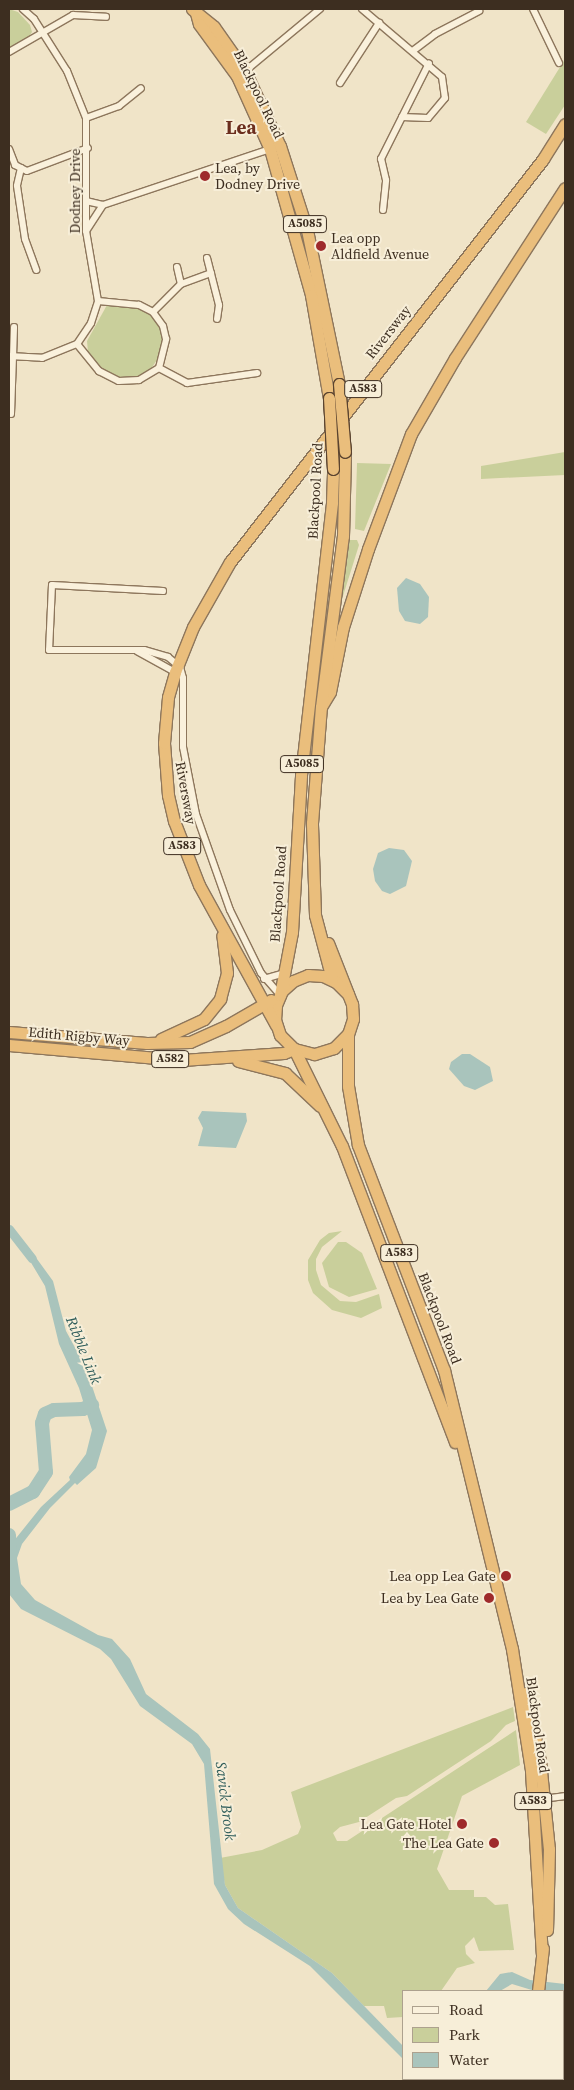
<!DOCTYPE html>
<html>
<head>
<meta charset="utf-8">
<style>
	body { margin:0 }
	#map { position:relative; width:574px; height:2090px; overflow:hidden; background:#f0e4c8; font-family:"Source Serif 4",serif }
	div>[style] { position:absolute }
	.green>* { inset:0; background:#c9cf9b }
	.water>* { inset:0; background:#a9c4bc }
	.canal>* { height:9px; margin:-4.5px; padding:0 4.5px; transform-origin:4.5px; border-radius:4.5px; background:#a9c4bc }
	.river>* { height:14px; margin:-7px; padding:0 7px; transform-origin:7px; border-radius:7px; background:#a9c4bc }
	.roads { filter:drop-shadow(1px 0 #8d765c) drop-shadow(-1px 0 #8d765c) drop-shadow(0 1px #8d765c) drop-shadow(0 -1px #8d765c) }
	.minor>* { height:6px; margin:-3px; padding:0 3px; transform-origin:3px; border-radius:3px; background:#faf1dc }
	.trunk>* { height:11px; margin:-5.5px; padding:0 5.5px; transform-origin:5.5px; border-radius:5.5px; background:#eabe7c }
	.bridges { filter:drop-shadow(1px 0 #5b4430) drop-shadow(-1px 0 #5b4430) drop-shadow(0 1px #5b4430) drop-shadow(0 -1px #5b4430) }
	.trunk-bridge>* { height:11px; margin:-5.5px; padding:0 5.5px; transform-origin:5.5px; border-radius:5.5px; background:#eabe7c }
	.dots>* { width:14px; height:14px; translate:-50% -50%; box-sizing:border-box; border:2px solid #f7eed8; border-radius:50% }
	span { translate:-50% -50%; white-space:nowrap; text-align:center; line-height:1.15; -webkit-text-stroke:4px #f7eed8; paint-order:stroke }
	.shield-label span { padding:1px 4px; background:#f7eed8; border:1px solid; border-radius:4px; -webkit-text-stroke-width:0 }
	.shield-label { font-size:12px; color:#3d2e20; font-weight:700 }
	.street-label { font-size:14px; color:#3d2e20 }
	.poi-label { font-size:14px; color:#3d2e20 }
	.left { translate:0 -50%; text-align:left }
	.right { translate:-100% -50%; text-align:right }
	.water-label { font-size:15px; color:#2f5d5a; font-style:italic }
	.district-label { font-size:19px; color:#6b2e1e; font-weight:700 }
	.frame { position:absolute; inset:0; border:10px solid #3d2e20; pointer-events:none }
	.legend { position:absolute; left:402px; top:1990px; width:162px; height:90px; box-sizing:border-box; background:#f7eed8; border:1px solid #ada18e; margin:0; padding:6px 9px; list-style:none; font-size:15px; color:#3d2e20 }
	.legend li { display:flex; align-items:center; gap:10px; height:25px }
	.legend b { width:25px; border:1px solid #ada18e }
</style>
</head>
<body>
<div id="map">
	<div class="green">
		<i style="clip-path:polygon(9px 9px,18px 12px,30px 25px,32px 32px,28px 38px,9px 48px)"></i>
		<i style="clip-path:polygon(565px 59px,565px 105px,546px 134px,526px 122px)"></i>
		<i style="clip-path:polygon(107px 305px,140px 309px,153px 316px,159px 325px,163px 336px,162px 352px,149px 372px,137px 377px,119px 378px,106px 373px,88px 352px,87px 341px)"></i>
		<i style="clip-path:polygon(565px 452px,565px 475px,481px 479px,481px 466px)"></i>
		<i style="clip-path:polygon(357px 463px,391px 464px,364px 531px,355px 529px)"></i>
		<i style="clip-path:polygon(347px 540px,357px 540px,359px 545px,338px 612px)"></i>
		<i style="clip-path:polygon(342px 1231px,322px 1247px,316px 1259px,316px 1270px,321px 1285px,340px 1301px,356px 1302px,379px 1294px,382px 1308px,361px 1318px,332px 1310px,313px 1293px,308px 1280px,308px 1260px,320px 1240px,329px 1233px)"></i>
		<i style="clip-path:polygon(338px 1242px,346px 1242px,362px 1253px,377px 1289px,349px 1297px,329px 1287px,322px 1263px)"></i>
		<i style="clip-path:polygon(513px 1707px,515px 1721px,506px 1725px,491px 1741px,407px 1796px,396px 1798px,359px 1822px,340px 1827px,333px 1833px,337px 1841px,347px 1841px,516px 1730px,520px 1765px,462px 1796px,437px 1869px,449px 1890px,474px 1890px,474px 1897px,486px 1897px,495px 1905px,508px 1904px,514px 1950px,479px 1951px,474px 1937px,465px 1946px,466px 1954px,475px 1963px,457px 1968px,441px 1991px,403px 1991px,403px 2017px,387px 2018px,384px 2006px,364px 2006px,332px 1973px,238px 1908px,225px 1885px,220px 1858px,262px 1850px,298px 1834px,301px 1827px,291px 1792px)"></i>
	</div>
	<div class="water">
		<i style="clip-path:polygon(406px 578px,420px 584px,429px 597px,428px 617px,420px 624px,405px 621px,399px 611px,397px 588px)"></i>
		<i style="clip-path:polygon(389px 848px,404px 850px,412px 861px,406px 886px,390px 894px,382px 891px,375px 881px,373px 869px,378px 853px)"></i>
		<i style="clip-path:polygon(462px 1054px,470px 1054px,490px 1067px,493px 1081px,475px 1090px,464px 1086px,449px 1069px,451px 1062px)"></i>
		<i style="clip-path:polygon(202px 1111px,246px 1113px,247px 1121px,236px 1148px,198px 1146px,203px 1128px,198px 1118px)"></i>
		<i style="clip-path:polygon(29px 1248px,53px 1281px,66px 1331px,86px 1368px,107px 1431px,96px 1468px,77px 1485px,75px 1483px,50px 1508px,22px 1544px,17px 1558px,21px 1584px,35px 1600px,98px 1635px,112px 1639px,130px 1659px,146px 1694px,198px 1734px,210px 1749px,225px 1885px,238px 1908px,332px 1973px,403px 2046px,403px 2059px,310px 1966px,244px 1924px,228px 1909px,214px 1884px,204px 1764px,192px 1744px,140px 1706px,111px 1659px,100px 1649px,21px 1609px,9px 1594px,9px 1547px,41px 1507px,70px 1480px,69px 1477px,86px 1454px,92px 1430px,79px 1388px,59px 1344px,45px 1286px,24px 1251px)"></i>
		<i style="clip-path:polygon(512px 1972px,530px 1980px,565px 1984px,565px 1995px,563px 1991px,535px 1991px,512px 1984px,500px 1991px,486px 1991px,500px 1974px)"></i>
	</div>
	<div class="canal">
		<i style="left:9px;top:1229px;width:37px;rotate:52deg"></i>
	</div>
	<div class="river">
		<i style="left:9px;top:1504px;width:27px;rotate:-27deg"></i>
		<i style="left:33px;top:1492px;width:24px;rotate:-57deg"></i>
		<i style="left:46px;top:1472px;width:49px;rotate:-94.7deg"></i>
		<i style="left:42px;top:1423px;width:9px;rotate:-72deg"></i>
		<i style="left:45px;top:1414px;width:10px;rotate:-24deg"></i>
		<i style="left:54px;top:1410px;width:29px;rotate:-2deg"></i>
		<i style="left:83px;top:1409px;width:10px;rotate:-24deg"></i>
		<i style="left:9px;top:1535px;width:27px;rotate:88deg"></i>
	</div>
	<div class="roads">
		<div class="minor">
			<i style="left:362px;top:9px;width:105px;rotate:40.4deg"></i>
			<i style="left:442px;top:77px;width:21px;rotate:82deg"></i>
			<i style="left:445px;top:98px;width:26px;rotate:130deg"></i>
			<i style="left:428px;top:118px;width:26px;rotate:-178deg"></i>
			<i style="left:533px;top:9px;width:60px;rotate:64.3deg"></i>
			<i style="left:414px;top:50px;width:26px;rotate:-37deg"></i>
			<i style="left:435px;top:34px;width:50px;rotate:-27.6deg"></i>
			<i style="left:9px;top:52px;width:74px;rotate:-30deg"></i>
			<i style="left:73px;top:15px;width:33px;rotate:3deg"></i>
			<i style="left:244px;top:72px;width:99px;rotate:-39.7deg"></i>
			<i style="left:340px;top:83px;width:72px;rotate:-57deg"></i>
			<i style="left:86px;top:118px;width:35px;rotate:-20deg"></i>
			<i style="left:119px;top:106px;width:28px;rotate:-39deg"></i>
			<i style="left:9px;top:149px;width:17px;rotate:69deg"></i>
			<i style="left:15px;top:165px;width:13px;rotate:27deg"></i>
			<i style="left:27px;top:171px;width:65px;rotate:-20.7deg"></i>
			<i style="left:21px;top:168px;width:18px;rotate:103deg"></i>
			<i style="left:17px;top:186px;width:54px;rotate:81.4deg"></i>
			<i style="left:25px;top:239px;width:33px;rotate:70deg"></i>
			<i style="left:86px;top:201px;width:17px;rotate:13deg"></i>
			<i style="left:103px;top:205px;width:179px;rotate:-18.5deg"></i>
			<i style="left:383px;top:210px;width:30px;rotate:-84deg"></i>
			<i style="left:386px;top:180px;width:22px;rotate:-103deg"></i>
			<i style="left:381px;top:159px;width:107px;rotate:-63.4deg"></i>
			<i style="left:86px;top:231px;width:31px;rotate:-57deg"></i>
			<i style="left:207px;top:258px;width:49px;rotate:75.7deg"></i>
			<i style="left:219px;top:305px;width:14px;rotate:98deg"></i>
			<i style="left:177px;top:267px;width:17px;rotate:77deg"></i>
			<i style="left:153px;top:312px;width:40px;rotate:-45deg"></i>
			<i style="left:181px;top:284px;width:32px;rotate:-20deg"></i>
			<i style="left:77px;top:344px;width:35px;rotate:51deg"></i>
			<i style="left:99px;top:371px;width:22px;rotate:27deg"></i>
			<i style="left:119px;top:381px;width:20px;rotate:-3deg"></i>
			<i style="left:139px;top:380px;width:23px;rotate:-31deg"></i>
			<i style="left:159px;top:368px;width:30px;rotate:-76deg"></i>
			<i style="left:166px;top:339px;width:13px;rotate:-103deg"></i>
			<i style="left:163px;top:326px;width:17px;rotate:-126deg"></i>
			<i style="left:153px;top:312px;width:16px;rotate:-153deg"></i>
			<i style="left:139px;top:305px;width:41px;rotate:-174.4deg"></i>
			<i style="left:9px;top:356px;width:33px;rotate:3deg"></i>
			<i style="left:42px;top:358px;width:38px;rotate:-22deg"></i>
			<i style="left:77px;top:344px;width:25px;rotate:-56deg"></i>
			<i style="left:91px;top:323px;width:23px;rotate:-72deg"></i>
			<i style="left:98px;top:301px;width:71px;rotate:-99.7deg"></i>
			<i style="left:86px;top:231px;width:113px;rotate:-90deg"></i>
			<i style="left:86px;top:118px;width:51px;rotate:-112deg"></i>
			<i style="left:67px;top:71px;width:62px;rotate:-122.4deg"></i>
			<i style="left:34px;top:19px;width:15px;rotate:-138deg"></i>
			<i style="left:159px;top:368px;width:32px;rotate:28deg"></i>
			<i style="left:187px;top:383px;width:71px;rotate:-8.1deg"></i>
			<i style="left:11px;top:414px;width:87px;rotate:-88deg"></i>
			<i style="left:163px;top:591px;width:111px;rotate:-176.9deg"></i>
			<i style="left:52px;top:585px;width:65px;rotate:92.6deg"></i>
			<i style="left:49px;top:650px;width:95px"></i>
			<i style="left:144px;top:650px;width:25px;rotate:16deg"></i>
			<i style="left:168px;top:657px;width:16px;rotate:40deg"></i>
			<i style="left:180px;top:667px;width:11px;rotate:75deg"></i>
			<i style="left:183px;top:678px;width:69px;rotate:90deg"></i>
			<i style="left:183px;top:747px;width:68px;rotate:79deg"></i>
			<i style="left:196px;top:814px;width:102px;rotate:70.5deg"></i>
			<i style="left:230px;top:910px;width:70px;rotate:63.8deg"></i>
			<i style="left:261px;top:973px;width:29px;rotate:49deg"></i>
			<i style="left:137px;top:651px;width:43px;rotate:28.9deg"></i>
			<i style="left:264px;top:979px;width:22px;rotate:-16deg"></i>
			<i style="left:542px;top:1799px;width:23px;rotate:-7deg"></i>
		</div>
		<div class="trunk">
			<i style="left:192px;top:9px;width:28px;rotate:39deg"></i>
			<i style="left:214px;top:27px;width:54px;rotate:54.8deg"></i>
			<i style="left:245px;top:71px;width:83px;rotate:65deg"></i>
			<i style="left:280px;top:146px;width:88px;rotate:72.2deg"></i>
			<i style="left:307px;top:230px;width:157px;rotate:78.3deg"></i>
			<i style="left:196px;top:13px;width:11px;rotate:75deg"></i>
			<i style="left:199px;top:24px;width:64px;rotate:53.8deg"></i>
			<i style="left:237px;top:76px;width:80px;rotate:65.7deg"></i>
			<i style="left:270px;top:149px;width:152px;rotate:74.3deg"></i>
			<i style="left:311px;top:295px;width:105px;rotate:80.1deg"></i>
			<i style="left:321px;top:707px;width:17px;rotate:-59deg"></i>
			<i style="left:330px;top:692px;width:66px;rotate:-78.7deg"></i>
			<i style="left:343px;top:627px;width:82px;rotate:-72.2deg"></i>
			<i style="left:368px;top:549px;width:123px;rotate:-69.5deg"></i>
			<i style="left:411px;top:434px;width:88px;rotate:-59.9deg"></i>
			<i style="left:455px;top:358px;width:202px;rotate:-57.1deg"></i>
			<i style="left:328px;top:943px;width:66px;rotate:68.5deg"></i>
			<i style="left:352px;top:1004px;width:15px;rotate:86deg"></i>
			<i style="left:353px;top:1019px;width:16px;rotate:108deg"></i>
			<i style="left:348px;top:1034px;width:20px;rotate:135deg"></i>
			<i style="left:334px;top:1048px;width:21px;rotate:163deg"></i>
			<i style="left:314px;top:1054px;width:21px;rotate:-166deg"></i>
			<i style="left:294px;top:1049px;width:20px;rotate:-135deg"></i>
			<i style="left:280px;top:1035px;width:16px;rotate:-108deg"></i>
			<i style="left:275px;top:1020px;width:15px;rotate:-86deg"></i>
			<i style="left:276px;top:1005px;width:15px;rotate:-67deg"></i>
			<i style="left:282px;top:991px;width:15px;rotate:-42deg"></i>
			<i style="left:293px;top:981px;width:16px;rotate:-22deg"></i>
			<i style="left:308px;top:975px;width:15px;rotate:4deg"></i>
			<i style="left:323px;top:976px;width:14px;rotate:25deg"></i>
			<i style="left:336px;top:982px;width:17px;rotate:45deg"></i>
			<i style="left:332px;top:979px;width:66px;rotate:-104.9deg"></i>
			<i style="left:315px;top:915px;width:92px;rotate:-91.9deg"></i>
			<i style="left:312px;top:823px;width:116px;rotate:-85.6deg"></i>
			<i style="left:321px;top:707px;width:172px;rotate:-82.7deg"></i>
			<i style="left:343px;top:536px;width:84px;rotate:-88.6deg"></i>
			<i style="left:280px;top:995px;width:64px;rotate:-79.2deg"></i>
			<i style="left:292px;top:932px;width:157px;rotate:-86.7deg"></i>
			<i style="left:301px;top:775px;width:275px;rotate:-83.5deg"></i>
			<i style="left:332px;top:502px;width:33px;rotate:-88deg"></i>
			<i style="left:276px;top:1025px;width:160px;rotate:-118.8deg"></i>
			<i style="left:199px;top:885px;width:69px;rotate:-111.3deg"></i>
			<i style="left:174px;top:821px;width:27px;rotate:-103deg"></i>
			<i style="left:168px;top:795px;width:52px;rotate:-94.4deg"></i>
			<i style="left:164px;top:743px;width:46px;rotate:-85deg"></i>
			<i style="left:168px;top:697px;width:26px;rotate:-74deg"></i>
			<i style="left:175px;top:672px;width:48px;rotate:-68.2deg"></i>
			<i style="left:193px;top:627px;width:75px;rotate:-60.4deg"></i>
			<i style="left:230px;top:562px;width:510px;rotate:-52.16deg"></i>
			<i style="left:543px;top:159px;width:41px;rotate:-57.8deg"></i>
			<i style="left:9px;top:1032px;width:138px;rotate:4.6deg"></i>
			<i style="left:147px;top:1043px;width:43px;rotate:-1.3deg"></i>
			<i style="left:190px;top:1042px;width:39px;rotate:-24deg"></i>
			<i style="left:226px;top:1026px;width:52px;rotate:-30deg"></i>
			<i style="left:348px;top:1034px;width:52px;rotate:90deg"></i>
			<i style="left:348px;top:1086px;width:60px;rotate:80.4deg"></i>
			<i style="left:358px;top:1145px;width:241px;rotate:69.1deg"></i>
			<i style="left:444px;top:1370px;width:287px;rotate:76.3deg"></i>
			<i style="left:512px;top:1649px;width:123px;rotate:81.1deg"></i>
			<i style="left:531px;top:1771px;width:183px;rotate:86.6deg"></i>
			<i style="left:161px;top:1039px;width:47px;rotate:-24.9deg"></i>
			<i style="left:204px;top:1019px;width:26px;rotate:-51deg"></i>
			<i style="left:220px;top:999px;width:27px;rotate:-75deg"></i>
			<i style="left:227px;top:973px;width:38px;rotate:-97deg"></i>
			<i style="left:9px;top:1045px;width:174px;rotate:5deg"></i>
			<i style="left:182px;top:1060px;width:102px;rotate:-3.9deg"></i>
			<i style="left:284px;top:1053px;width:11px;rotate:-22deg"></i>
			<i style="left:294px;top:1049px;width:108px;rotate:63.7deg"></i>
			<i style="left:342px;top:1146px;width:317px;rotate:69.1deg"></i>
			<i style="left:238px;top:1061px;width:49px;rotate:14.3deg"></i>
			<i style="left:285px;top:1073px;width:48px;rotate:43.3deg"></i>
			<i style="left:526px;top:1693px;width:69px;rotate:78.4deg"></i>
			<i style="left:540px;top:1761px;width:88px;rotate:84.2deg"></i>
			<i style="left:549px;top:1849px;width:81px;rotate:91.4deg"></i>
			<i style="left:538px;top:1991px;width:43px;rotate:-83.4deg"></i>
			<i style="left:527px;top:2081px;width:2px;rotate:-90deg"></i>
		</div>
	</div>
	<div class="bridges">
		<div class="trunk-bridge">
			<i style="left:339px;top:384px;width:68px;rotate:85deg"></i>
			<i style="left:329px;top:398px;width:71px;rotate:86.8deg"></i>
		</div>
	</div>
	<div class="dots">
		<i style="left:205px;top:176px;background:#9e2a2b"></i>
		<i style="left:321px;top:246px;background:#9e2a2b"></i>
		<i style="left:506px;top:1576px;background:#9e2a2b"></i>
		<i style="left:489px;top:1598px;background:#9e2a2b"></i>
		<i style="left:462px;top:1824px;background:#9e2a2b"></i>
		<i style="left:494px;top:1843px;background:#9e2a2b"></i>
	</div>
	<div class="shield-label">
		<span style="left:305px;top:224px">A5085</span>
		<span style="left:363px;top:389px">A583</span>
		<span style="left:302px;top:764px">A5085</span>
		<span style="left:182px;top:846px">A583</span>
		<span style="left:170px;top:1059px">A582</span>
		<span style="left:399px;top:1253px">A583</span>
		<span style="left:533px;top:1801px">A583</span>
	</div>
	<div class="street-label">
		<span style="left:259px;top:94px;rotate:64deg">Blackpool Road</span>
		<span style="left:75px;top:191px;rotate:-90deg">Dodney Drive</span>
		<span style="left:388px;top:332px;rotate:-52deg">Riversway</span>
		<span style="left:315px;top:491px;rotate:-87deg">Blackpool Road</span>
		<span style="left:186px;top:793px;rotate:80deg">Riversway</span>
		<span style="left:278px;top:894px;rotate:-86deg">Blackpool Road</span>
		<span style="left:79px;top:1036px;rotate:5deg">Edith Rigby Way</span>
		<span style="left:440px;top:1318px;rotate:69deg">Blackpool Road</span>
		<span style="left:538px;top:1725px;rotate:82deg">Blackpool Road</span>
	</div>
	<div class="poi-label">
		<span class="left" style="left:215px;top:176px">Lea, by<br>Dodney Drive</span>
		<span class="left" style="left:331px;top:246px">Lea opp<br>Aldfield Avenue</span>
		<span class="right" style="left:496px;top:1576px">Lea opp Lea Gate</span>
		<span class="right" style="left:479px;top:1598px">Lea by Lea Gate</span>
		<span class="right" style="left:452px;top:1824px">Lea Gate Hotel</span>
		<span class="right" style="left:484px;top:1843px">The Lea Gate</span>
	</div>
	<div class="water-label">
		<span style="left:84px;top:1350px;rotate:68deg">Ribble Link</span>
		<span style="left:226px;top:1801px;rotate:83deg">Savick Brook</span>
	</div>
	<div class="district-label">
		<span style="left:241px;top:128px">Lea</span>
	</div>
	<div class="frame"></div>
	<ul class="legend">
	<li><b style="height:6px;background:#faf1dc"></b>Road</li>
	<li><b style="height:14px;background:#c9cf9b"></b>Park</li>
	<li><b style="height:14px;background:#a9c4bc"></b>Water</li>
	</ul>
</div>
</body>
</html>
